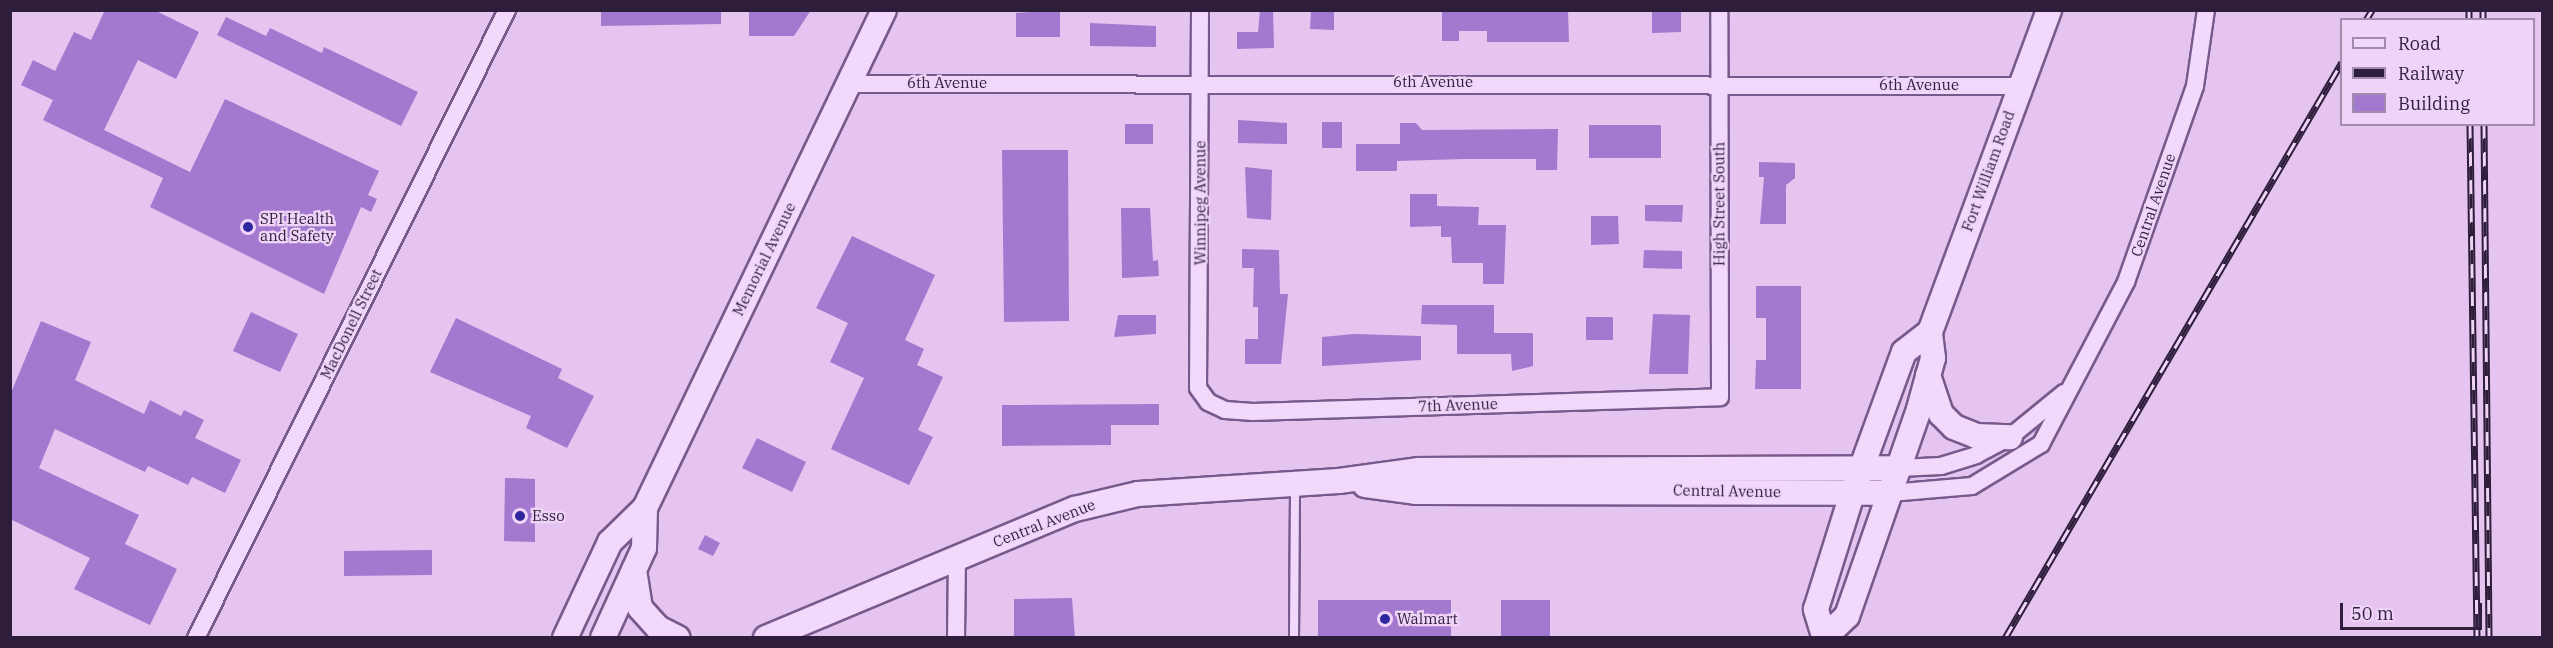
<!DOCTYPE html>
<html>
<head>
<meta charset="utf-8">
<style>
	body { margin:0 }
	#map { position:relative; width:2553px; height:648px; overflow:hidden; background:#e6c4f0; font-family:"IBM Plex Serif",serif }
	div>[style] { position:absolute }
	.building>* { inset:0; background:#a279cf }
	.roads { filter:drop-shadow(2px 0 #775a8c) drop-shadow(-2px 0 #775a8c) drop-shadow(0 2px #775a8c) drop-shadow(0 -2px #775a8c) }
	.lane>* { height:8px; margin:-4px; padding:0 4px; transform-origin:4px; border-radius:4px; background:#f2d8fa }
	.street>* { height:16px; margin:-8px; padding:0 8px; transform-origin:8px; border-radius:8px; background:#f2d8fa }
	.secondary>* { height:24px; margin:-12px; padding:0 12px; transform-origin:12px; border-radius:12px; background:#f2d8fa }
	.rail>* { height:7px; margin-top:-3.5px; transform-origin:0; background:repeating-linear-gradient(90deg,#efd4f7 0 14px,#2e1e3b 0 28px); box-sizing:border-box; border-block:2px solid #2e1e3b }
	.dots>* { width:16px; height:16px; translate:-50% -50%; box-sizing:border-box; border:3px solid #efd4f7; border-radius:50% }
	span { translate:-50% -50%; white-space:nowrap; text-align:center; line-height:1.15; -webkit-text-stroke:4.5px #efd4f7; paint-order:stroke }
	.street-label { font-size:15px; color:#2e1e3b }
	.poi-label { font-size:15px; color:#2e1e3b }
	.left { translate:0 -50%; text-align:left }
	.frame { position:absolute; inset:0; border:12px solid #2e1e3b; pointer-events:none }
	.legend { position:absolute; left:2340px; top:18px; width:195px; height:108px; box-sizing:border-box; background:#efd4f7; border:2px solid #a28bac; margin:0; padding:8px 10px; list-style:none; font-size:18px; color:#2e1e3b }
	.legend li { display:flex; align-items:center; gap:12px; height:30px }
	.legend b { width:30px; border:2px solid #a28bac }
	.scale { position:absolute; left:2340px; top:603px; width:142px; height:27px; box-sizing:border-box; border:3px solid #2e1e3b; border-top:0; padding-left:8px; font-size:18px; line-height:21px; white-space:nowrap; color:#2e1e3b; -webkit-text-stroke:4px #efd4f7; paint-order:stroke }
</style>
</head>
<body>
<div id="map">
	<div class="building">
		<i style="clip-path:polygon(105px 10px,154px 10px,199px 32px,176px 79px,138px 60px,104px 130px,190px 172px,225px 99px,379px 171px,368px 195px,377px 199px,371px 212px,361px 207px,324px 294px,150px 207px,163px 178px,43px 120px,53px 100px,21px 85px,33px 60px,55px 71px,74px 32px,91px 40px)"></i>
		<i style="clip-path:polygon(601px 10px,721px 10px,721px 24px,601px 26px)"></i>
		<i style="clip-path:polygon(749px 10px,811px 10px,794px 36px,749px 36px)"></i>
		<i style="clip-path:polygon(1060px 10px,1060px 37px,1016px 37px,1016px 13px)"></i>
		<i style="clip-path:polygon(1260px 10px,1273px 10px,1274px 48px,1237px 49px,1237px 32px,1258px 32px)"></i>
		<i style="clip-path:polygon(1311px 10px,1334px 10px,1334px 30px,1310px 29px)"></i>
		<i style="clip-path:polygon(1442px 10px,1568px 10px,1569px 42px,1487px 42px,1487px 31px,1459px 31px,1459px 41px,1442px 41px)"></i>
		<i style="clip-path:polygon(1652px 12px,1681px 12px,1681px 32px,1652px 33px)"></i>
		<i style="clip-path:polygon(226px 17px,266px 36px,270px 28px,322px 53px,324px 47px,418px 92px,401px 126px,217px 35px)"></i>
		<i style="clip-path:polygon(1090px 23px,1156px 26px,1156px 47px,1090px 46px)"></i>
		<i style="clip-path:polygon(1238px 120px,1287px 123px,1287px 144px,1238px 143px)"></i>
		<i style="clip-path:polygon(1322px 122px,1342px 122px,1342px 148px,1322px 148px)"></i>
		<i style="clip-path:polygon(1400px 123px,1416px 123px,1422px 130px,1558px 129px,1557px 170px,1536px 170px,1536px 159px,1465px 159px,1397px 161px,1397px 171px,1356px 171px,1356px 144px,1400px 144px)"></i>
		<i style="clip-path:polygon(1125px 124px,1153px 124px,1153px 144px,1125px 144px)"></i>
		<i style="clip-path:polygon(1589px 125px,1661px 125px,1661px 158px,1589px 158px)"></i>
		<i style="clip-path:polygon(1002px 150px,1068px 150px,1069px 321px,1004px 322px)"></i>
		<i style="clip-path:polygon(1759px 162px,1795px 163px,1795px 178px,1786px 185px,1786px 224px,1760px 224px,1764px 177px,1759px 177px)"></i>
		<i style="clip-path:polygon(1245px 167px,1272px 170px,1271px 220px,1247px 218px)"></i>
		<i style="clip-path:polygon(1410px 194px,1437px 194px,1437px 206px,1479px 207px,1478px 225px,1506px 225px,1504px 284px,1483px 284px,1483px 263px,1452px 263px,1451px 237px,1441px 237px,1441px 226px,1410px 227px)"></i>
		<i style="clip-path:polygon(1645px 205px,1683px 205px,1682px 222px,1645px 221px)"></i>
		<i style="clip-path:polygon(1121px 208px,1150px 208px,1153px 261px,1158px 260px,1159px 276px,1122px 278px)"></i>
		<i style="clip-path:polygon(1591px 216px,1618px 216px,1619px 244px,1591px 245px)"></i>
		<i style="clip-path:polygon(852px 236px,935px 275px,905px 340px,924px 349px,917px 365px,943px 377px,918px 430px,933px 437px,909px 485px,831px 449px,864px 378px,830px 362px,848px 323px,816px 308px)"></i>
		<i style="clip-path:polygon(1242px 249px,1279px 250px,1280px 294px,1288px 294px,1281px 364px,1245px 364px,1245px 339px,1258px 339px,1258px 307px,1253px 307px,1254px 268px,1242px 268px)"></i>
		<i style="clip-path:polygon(1644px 250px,1682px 251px,1682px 269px,1643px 268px)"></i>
		<i style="clip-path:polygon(1756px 286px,1801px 286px,1801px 389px,1755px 389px,1756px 360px,1766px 360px,1766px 318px,1756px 318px)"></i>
		<i style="clip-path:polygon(1422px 305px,1494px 305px,1494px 333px,1533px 333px,1533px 366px,1512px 371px,1511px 354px,1457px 354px,1457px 325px,1421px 324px)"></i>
		<i style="clip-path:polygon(251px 312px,298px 334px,280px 372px,233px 351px)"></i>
		<i style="clip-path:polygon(1653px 314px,1690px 315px,1688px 374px,1649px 374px)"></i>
		<i style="clip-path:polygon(1118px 315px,1156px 315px,1156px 334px,1114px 337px)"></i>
		<i style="clip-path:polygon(1586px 317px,1613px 317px,1613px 340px,1586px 340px)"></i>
		<i style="clip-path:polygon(456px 318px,562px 369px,558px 378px,594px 396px,567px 448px,526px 428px,531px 416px,430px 372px)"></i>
		<i style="clip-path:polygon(41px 321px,91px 342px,75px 380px,144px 414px,150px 400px,181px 416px,184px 410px,204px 420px,195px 438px,241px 460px,225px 493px,192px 477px,188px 485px,148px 466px,145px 472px,55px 429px,39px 468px,139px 515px,125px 544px,177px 569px,150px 625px,74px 589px,90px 558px,10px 519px,10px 395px)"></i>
		<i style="clip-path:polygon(1354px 334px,1421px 336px,1421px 360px,1322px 366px,1322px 337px)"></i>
		<i style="clip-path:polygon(1159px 404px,1159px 425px,1111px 425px,1111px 445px,1002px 446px,1002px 405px)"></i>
		<i style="clip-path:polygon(757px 438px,806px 462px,792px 492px,742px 468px)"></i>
		<i style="clip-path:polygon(505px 478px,535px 479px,535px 542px,504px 541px)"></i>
		<i style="clip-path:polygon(705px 535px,720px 543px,713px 556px,698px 549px)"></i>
		<i style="clip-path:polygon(432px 550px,432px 575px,344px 576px,344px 551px)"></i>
		<i style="clip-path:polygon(1072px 598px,1075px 638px,1014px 638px,1014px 599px)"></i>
		<i style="clip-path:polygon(1318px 600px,1451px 600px,1451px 638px,1318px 638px)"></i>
		<i style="clip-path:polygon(1501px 600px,1550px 600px,1550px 638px,1501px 638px)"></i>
	</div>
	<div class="roads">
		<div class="lane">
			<i style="left:1294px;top:638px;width:152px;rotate:-89.6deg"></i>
		</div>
		<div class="street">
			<i style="left:1200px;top:10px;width:378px;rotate:90.3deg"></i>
			<i style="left:1198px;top:388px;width:17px;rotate:54deg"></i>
			<i style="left:1208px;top:402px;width:19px;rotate:25deg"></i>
			<i style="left:1225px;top:410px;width:28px;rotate:4deg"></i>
			<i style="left:1253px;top:412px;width:467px;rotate:-1.8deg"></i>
			<i style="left:1720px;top:397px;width:387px;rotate:-90.1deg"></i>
			<i style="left:848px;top:84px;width:1171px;rotate:0.1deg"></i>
			<i style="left:1899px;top:468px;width:42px;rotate:-2.7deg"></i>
			<i style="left:1941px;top:466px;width:37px;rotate:-17deg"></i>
			<i style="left:1976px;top:455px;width:38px;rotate:-28deg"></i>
			<i style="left:2010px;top:437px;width:70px;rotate:-39.2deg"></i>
			<i style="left:1890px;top:493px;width:82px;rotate:-4.9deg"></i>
			<i style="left:1972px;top:486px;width:81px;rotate:-31.3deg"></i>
			<i style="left:2041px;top:444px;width:183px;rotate:-62.3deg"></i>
			<i style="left:2126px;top:282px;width:208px;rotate:-70.6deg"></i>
			<i style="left:2195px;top:86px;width:77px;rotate:-81.8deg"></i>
			<i style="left:196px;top:638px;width:701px;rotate:-63.65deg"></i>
			<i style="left:956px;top:638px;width:81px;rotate:-89.3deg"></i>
		</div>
		<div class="secondary">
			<i style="left:1928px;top:375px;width:41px;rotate:71.6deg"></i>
			<i style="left:1941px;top:414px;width:18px;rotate:45deg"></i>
			<i style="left:1954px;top:427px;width:24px;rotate:22deg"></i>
			<i style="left:1976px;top:436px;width:34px;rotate:2deg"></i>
			<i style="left:1365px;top:485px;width:51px;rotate:7.8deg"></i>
			<i style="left:1416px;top:492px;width:474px;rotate:0.1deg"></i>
			<i style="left:634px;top:570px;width:38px;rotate:81deg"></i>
			<i style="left:640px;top:608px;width:27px;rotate:48deg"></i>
			<i style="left:658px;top:628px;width:22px;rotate:27deg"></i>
			<i style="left:1824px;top:636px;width:28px;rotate:-107deg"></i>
			<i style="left:1816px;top:609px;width:121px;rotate:-72.6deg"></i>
			<i style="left:1852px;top:494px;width:151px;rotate:-69.9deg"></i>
			<i style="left:1904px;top:352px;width:33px;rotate:-38deg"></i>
			<i style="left:565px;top:638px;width:106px;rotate:-64.9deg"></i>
			<i style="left:610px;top:542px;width:49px;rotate:-44.2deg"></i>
			<i style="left:645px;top:508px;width:552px;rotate:-64.36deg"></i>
			<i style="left:603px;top:638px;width:99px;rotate:-65.5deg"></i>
			<i style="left:644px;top:548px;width:40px;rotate:-88.6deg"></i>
			<i style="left:766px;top:638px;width:335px;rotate:-22.7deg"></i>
			<i style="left:1075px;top:509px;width:65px;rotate:-13.4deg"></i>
			<i style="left:1138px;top:494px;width:201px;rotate:-3.7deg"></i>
			<i style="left:1339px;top:481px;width:81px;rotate:-7.8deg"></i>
			<i style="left:1419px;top:470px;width:480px;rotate:-0.2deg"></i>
			<i style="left:1824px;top:638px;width:32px;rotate:-44deg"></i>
			<i style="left:1847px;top:616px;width:219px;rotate:-70.8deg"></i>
			<i style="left:1919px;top:409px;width:53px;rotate:-74.6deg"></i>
			<i style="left:1933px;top:358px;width:26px;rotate:-97deg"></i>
			<i style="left:1930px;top:332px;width:343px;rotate:-69.7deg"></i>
		</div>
	</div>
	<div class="rail">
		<i style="left:2469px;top:10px;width:10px;rotate:90deg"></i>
		<i style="left:2483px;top:10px;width:10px;rotate:90deg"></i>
		<i style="left:2366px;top:20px;width:12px;rotate:-59deg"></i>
		<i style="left:2470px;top:124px;width:514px;rotate:89.22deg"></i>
		<i style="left:2484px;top:124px;width:514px;rotate:89.44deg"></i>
		<i style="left:2005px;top:638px;width:667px;rotate:-59.67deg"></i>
	</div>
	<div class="dots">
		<i style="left:248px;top:227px;background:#2e279d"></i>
		<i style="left:520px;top:516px;background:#2e279d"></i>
		<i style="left:1385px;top:619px;background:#2e279d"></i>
	</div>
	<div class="street-label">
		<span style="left:1433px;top:82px">6th Avenue</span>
		<span style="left:947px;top:83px">6th Avenue</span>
		<span style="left:1919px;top:85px">6th Avenue</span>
		<span style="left:1988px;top:171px;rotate:-70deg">Fort William Road</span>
		<span style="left:1200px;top:203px;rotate:-90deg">Winnipeg Avenue</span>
		<span style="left:1719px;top:204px;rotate:-90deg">High Street South</span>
		<span style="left:2153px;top:205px;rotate:-71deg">Central Avenue</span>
		<span style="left:764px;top:259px;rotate:-64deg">Memorial Avenue</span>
		<span style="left:351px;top:324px;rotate:-64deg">MacDonell Street</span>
		<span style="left:1458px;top:405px;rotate:-2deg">7th Avenue</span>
		<span style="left:1727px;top:491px;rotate:1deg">Central Avenue</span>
		<span style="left:1044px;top:523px;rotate:-21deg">Central Avenue</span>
	</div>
	<div class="poi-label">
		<span class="left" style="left:260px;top:227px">SPI Health<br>and Safety</span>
		<span class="left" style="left:532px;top:516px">Esso</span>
		<span class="left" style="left:1397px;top:619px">Walmart</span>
	</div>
	<div class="frame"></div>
	<ul class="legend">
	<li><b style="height:8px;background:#f2d8fa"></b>Road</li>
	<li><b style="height:8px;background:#2e1e3b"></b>Railway</li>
	<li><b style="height:16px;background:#a279cf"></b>Building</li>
	</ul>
	<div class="scale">50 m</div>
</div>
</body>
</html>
